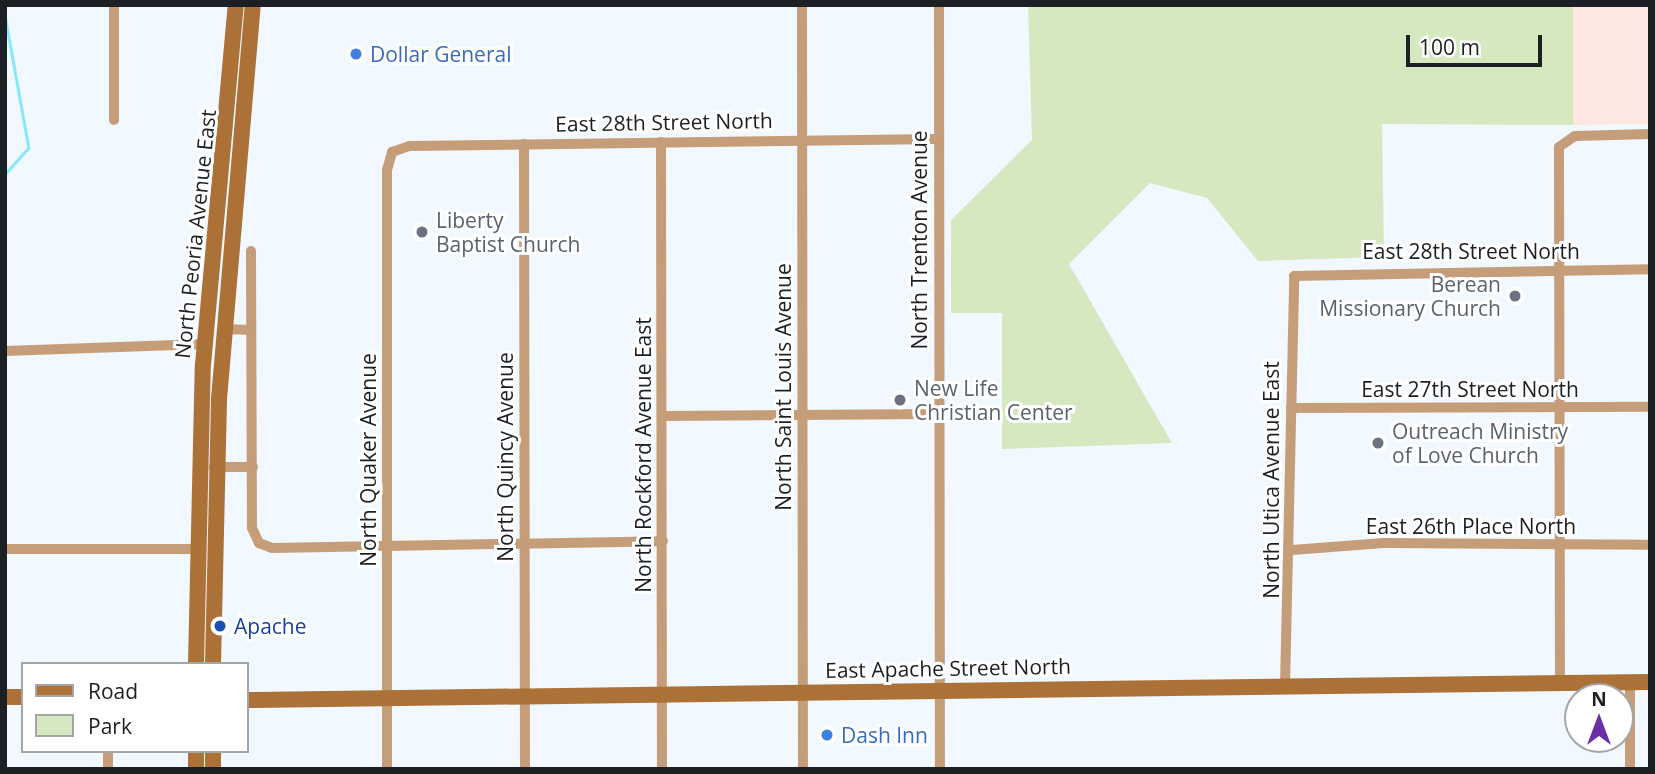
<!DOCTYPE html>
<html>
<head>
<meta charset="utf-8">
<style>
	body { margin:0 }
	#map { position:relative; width:1655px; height:774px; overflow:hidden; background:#f1f8ff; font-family:"Open Sans",sans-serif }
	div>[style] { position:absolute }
	.education>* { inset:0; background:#fce8e0 }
	.green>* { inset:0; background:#d5e8bf }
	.stream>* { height:2.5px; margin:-1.25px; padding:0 1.25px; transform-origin:1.25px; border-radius:1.25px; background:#88e8f8 }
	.minor>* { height:10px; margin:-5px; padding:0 5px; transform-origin:5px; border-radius:5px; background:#c69d79 }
	.secondary>* { height:16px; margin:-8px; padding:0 8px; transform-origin:8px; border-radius:8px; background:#ab7137 }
	.dots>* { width:19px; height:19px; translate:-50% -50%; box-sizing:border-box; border:4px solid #fff; border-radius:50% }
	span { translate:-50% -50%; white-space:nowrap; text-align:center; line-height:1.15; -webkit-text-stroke:6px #fff; paint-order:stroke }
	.shop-label { font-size:21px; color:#366cbe }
	.left { translate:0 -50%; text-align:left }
	.street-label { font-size:21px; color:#1c1f23 }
	.worship-label { font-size:21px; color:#5b616d }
	.right { translate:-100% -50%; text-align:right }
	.transit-label { font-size:21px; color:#164399 }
	.frame { position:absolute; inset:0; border:7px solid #1c1f23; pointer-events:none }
	.legend { position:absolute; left:21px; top:662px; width:228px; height:91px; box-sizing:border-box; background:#fff; border:2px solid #a4a5a7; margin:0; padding:9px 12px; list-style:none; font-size:21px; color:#1c1f23 }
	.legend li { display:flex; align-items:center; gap:14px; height:35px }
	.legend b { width:35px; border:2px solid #a4a5a7 }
	.north { position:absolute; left:1564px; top:683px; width:70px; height:70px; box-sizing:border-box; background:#fff; border:2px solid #a4a5a7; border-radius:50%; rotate:0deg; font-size:19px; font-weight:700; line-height:28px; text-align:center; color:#1c1f23 }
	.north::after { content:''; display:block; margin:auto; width:24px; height:32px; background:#6b2fa5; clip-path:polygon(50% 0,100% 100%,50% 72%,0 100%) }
	.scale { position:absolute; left:1406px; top:35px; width:136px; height:32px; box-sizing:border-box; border:4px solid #1c1f23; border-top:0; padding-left:9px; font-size:21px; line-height:24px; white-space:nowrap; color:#1c1f23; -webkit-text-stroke:5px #fff; paint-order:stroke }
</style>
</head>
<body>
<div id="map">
	<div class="education">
		<i style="clip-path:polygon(1573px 5px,1650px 5px,1650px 124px,1573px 125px)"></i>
	</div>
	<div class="green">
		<i style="clip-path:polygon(1028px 5px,1573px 5px,1573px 125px,1382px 124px,1384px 257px,1258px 261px,1207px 198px,1150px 183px,1069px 264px,1172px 443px,1002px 449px,1002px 313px,951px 313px,951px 220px,1032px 140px)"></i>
	</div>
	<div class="stream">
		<i style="left:5px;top:15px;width:135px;rotate:79.8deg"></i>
		<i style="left:29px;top:148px;width:36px;rotate:132deg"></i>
	</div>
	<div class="minor">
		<i style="left:802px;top:5px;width:764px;rotate:89.93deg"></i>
		<i style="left:939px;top:5px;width:764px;rotate:89.93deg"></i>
		<i style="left:114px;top:120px;width:115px;rotate:-90deg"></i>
		<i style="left:661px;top:142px;width:627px;rotate:89.91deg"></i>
		<i style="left:524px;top:144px;width:625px;rotate:89.91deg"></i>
		<i style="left:251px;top:251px;width:277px;rotate:89.8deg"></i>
		<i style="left:252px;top:528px;width:17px;rotate:65deg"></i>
		<i style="left:259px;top:543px;width:14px;rotate:21deg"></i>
		<i style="left:272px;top:548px;width:391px;rotate:-1deg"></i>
		<i style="left:224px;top:329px;width:27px;rotate:2deg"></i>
		<i style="left:5px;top:351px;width:200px;rotate:-2deg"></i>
		<i style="left:1291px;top:408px;width:359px;rotate:-0.2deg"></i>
		<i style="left:662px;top:416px;width:276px;rotate:-0.4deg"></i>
		<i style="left:214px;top:467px;width:39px"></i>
		<i style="left:5px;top:549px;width:191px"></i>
		<i style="left:1292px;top:550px;width:92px;rotate:-4.4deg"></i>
		<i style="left:1384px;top:543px;width:266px;rotate:0.4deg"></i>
		<i style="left:1630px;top:682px;width:87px;rotate:90deg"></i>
		<i style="left:1560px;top:683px;width:536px;rotate:-90.11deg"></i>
		<i style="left:1559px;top:147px;width:19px;rotate:-35deg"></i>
		<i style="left:1575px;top:136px;width:75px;rotate:-1.5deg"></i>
		<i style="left:1285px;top:686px;width:410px;rotate:-88.7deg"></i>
		<i style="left:1294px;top:276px;width:356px;rotate:-1.1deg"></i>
		<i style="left:108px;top:751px;width:18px;rotate:90deg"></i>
		<i style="left:387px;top:769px;width:599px;rotate:-90deg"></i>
		<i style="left:387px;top:170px;width:19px;rotate:-74deg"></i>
		<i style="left:392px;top:152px;width:18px;rotate:-19deg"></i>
		<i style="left:409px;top:146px;width:530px;rotate:-0.76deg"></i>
	</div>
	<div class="secondary">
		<i style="left:196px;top:664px;width:299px;rotate:-88.7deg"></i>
		<i style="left:203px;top:365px;width:362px;rotate:-84.8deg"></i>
		<i style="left:213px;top:664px;width:265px;rotate:-88.7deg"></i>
		<i style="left:219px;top:399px;width:395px;rotate:-85.1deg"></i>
		<i style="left:5px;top:697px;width:18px"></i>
		<i style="left:247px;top:700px;width:1403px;rotate:-0.74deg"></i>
		<i style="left:196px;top:751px;width:18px;rotate:90deg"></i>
		<i style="left:213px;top:751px;width:18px;rotate:90deg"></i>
	</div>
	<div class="dots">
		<i style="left:356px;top:54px;background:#3f7fe0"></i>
		<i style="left:422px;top:232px;background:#6b7280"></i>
		<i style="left:1515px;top:296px;background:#6b7280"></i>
		<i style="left:900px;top:400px;background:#6b7280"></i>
		<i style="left:1378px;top:443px;background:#6b7280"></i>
		<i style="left:220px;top:626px;background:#1a4fb4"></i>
		<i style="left:827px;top:735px;background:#3f7fe0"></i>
	</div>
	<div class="shop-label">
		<span class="left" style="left:370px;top:54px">Dollar General</span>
		<span class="left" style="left:841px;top:735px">Dash Inn</span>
	</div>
	<div class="street-label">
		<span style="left:664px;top:122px;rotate:-1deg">East 28th Street North</span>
		<span style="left:195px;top:234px;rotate:-84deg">North Peoria Avenue East</span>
		<span style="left:919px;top:240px;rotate:-90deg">North Trenton Avenue</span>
		<span style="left:1471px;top:251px">East 28th Street North</span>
		<span style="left:783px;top:387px;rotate:-90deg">North Saint Louis Avenue</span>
		<span style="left:1470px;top:389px">East 27th Street North</span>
		<span style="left:643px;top:455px;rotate:-90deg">North Rockford Avenue East</span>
		<span style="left:505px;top:457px;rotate:-90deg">North Quincy Avenue</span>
		<span style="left:368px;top:460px;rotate:-90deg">North Quaker Avenue</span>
		<span style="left:1271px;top:480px;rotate:-90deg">North Utica Avenue East</span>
		<span style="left:1471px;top:526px">East 26th Place North</span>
		<span style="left:948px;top:668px;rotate:-1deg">East Apache Street North</span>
	</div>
	<div class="worship-label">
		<span class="left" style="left:436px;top:232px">Liberty<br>Baptist Church</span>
		<span class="right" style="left:1501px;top:296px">Berean<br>Missionary Church</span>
		<span class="left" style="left:914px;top:400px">New Life<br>Christian Center</span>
		<span class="left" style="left:1392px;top:443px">Outreach Ministry<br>of Love Church</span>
	</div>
	<div class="transit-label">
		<span class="left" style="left:234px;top:626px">Apache</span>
	</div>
	<div class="frame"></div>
	<ul class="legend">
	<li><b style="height:9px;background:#ab7137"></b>Road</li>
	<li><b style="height:19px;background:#d5e8bf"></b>Park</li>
	</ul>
	<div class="north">N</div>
	<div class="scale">100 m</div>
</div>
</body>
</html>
